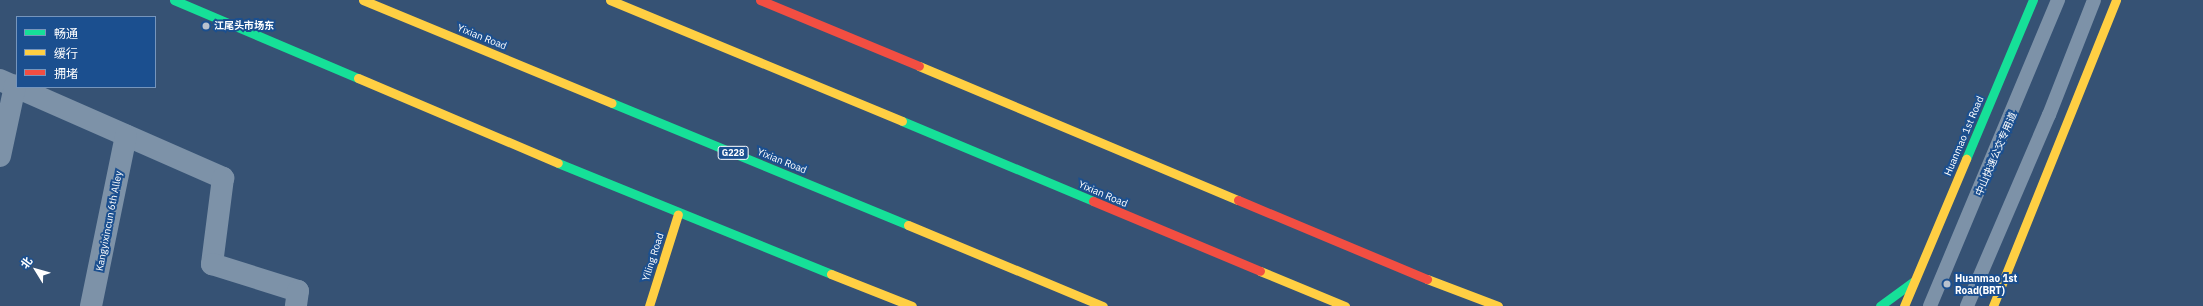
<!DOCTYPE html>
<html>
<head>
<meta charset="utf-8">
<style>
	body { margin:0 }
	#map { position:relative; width:2203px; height:306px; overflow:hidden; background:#365274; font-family:"IBM Plex Sans","Noto Sans SC",sans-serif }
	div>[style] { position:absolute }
	.lane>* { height:14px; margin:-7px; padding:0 7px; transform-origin:7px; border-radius:7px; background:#7d92a8 }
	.street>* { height:22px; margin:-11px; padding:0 11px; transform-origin:11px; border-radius:11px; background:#7d92a8 }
	.fast>* { height:9px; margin:-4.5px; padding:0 4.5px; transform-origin:4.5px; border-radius:4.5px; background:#16e098 }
	.slow>* { height:9px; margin:-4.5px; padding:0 4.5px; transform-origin:4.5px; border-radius:4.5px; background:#ffcf43 }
	.jam>* { height:9px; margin:-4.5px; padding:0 4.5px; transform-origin:4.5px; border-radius:4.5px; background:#f24e42 }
	.dots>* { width:11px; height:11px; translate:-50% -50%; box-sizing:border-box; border:2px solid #1b4f8f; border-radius:50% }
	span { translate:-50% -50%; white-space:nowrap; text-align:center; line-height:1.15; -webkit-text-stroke:4px #1b4f8f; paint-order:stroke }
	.shield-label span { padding:1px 3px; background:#1b4f8f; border:1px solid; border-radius:3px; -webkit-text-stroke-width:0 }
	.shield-label { font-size:9px; color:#fff; font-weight:700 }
	.poi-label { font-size:10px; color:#fff; font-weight:700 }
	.left { translate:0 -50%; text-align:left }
	.street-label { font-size:10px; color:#fff }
	.legend { position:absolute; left:16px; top:16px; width:140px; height:72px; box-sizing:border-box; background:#1b4f8f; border:1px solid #7695bc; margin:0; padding:5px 7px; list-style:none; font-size:12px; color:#fff }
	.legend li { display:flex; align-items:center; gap:8px; height:20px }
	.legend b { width:20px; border:1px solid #7695bc }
	.north { position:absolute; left:16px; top:250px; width:40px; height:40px; -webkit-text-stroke:3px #1b4f8f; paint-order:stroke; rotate:307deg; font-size:11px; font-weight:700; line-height:16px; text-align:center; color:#fff }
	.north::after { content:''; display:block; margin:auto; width:14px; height:18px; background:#fff; clip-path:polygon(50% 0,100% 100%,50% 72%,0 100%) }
</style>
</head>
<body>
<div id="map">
	<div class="lane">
		<i style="left:1930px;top:306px;width:332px;rotate:-67.3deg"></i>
		<i style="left:1967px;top:306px;width:208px;rotate:-66.8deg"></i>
		<i style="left:2049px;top:115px;width:123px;rotate:-68.6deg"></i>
	</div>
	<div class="street">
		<i style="left:0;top:80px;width:244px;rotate:23.7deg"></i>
		<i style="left:223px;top:178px;width:87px;rotate:97.3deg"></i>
		<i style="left:212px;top:264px;width:90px;rotate:17.4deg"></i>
		<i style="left:298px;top:291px;width:15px;rotate:98deg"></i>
		<i style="left:0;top:156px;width:72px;rotate:-77.9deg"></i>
		<i style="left:91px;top:306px;width:174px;rotate:-78.4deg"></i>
	</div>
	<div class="fast">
		<i style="left:174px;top:0;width:200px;rotate:23deg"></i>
		<i style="left:612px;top:103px;width:320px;rotate:22.4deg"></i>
		<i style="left:902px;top:121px;width:207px;rotate:22.7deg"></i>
		<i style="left:1966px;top:159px;width:173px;rotate:-67.2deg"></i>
		<i style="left:558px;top:163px;width:295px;rotate:22.1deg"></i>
		<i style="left:1880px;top:306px;width:42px;rotate:-36.3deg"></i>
	</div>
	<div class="slow">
		<i style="left:363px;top:0;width:269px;rotate:22.5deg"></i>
		<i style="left:610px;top:0;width:316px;rotate:22.5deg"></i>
		<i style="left:919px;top:66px;width:346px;rotate:22.8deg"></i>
		<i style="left:358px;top:78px;width:217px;rotate:23deg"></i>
		<i style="left:908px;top:225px;width:211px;rotate:22.6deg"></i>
		<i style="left:1260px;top:271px;width:92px;rotate:22.4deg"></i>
		<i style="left:831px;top:274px;width:87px;rotate:21.6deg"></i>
		<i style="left:1427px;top:279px;width:76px;rotate:20.8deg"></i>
		<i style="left:649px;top:306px;width:96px;rotate:-72.5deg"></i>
		<i style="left:1904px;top:306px;width:160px;rotate:-67.1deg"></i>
		<i style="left:1993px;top:306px;width:330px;rotate:-68.1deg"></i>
	</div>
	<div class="jam">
		<i style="left:760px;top:0;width:172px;rotate:22.5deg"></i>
		<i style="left:1238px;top:200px;width:205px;rotate:22.7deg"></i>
		<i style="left:1093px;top:201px;width:181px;rotate:22.7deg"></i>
	</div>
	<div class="dots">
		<i style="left:206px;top:26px;background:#b9c2ce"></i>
		<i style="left:1947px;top:284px;background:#b9c2ce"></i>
	</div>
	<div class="shield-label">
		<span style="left:733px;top:153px">G228</span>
	</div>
	<div class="poi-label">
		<span class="left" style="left:214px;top:26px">江尾头市场东</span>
		<span class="left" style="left:1955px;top:284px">Huanmao 1st<br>Road(BRT)</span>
	</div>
	<div class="street-label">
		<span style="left:482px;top:37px;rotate:22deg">Yixian Road</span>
		<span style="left:1964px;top:136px;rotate:-67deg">Huanmao 1st Road</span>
		<span style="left:1996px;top:154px;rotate:-67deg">中山快速公交专用道</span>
		<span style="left:782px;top:161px;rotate:22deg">Yixian Road</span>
		<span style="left:1103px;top:194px;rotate:23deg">Yixian Road</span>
		<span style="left:109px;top:221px;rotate:-79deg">Kangyixincun 6th Alley</span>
		<span style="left:653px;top:257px;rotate:-72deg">Yiling Road</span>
	</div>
	<ul class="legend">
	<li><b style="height:5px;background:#16e098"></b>畅通</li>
	<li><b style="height:5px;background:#ffcf43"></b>缓行</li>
	<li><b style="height:5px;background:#f24e42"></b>拥堵</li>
	</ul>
	<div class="north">北</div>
</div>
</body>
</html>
